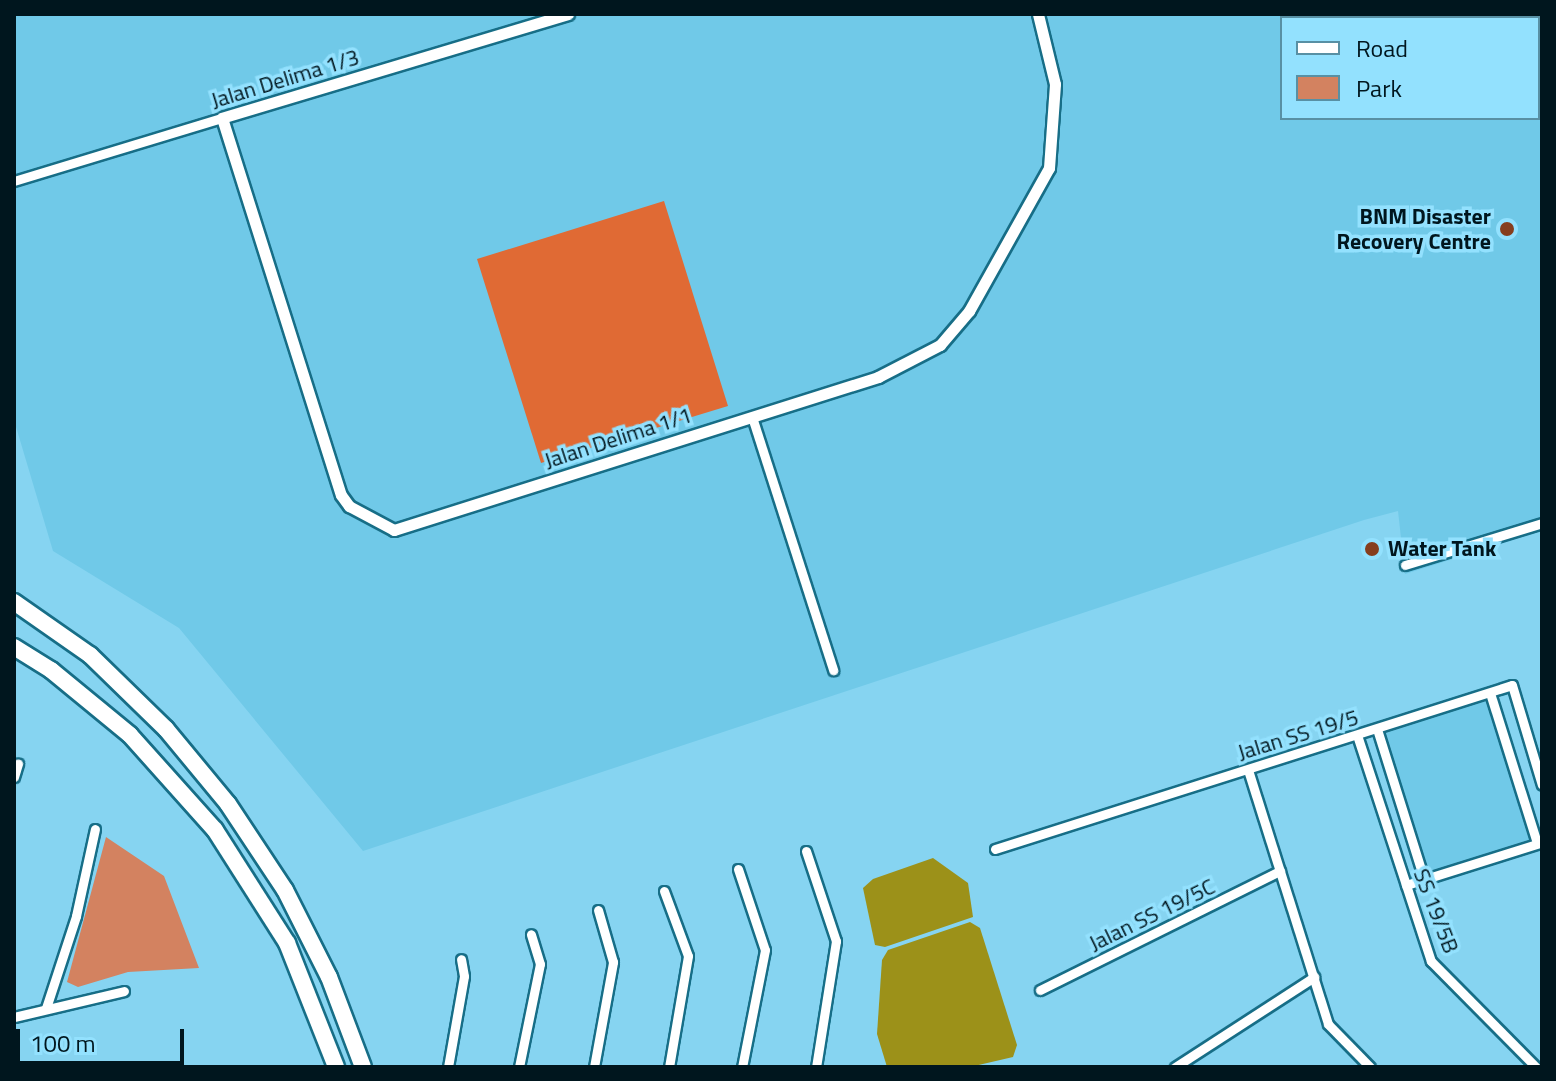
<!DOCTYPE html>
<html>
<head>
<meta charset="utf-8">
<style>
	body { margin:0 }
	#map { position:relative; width:1556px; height:1081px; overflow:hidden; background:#86d4f1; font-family:"Titillium Web",sans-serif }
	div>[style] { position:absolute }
	.built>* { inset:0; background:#70c9e8 }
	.green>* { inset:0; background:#d38260 }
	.forest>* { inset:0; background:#e06a34 }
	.water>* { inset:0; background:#9c9119 }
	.roads { filter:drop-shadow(2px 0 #176e87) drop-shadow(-2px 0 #176e87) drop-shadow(0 2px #176e87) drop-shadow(0 -2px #176e87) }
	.minor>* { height:9px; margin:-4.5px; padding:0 4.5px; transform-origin:4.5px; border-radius:4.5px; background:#fff }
	.tertiary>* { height:11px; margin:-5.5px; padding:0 5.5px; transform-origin:5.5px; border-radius:5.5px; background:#fff }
	.motorway>* { height:16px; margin:-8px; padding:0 8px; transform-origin:8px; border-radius:8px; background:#fff }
	.dots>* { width:22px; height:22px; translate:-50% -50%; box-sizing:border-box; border:4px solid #93e1fe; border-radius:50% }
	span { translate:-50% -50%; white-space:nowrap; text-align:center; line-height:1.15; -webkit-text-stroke:7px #93e1fe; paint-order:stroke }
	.street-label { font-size:22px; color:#00161e }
	.poi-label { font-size:22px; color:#00161e; font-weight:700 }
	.right { translate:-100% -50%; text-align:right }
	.left { translate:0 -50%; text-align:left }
	.frame { position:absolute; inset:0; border:16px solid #00161e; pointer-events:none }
	.legend { position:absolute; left:1280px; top:16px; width:260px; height:104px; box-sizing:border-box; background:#93e1fe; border:2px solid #5890a4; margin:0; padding:10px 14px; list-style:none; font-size:24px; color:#00161e }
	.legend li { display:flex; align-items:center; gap:16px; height:40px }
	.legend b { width:40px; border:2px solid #5890a4 }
	.scale { position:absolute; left:16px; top:1029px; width:168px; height:36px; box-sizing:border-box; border:4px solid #00161e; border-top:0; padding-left:10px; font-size:24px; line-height:28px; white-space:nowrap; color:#00161e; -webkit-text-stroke:6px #93e1fe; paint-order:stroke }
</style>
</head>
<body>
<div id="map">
	<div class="built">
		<i style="clip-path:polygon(evenodd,14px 14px,1542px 14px,1542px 531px,1405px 574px,1398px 511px,1364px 520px,363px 851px,179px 628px,53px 551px,14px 420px,14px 14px,1282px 18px,1538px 18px,1538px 118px,1282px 118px,1282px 18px)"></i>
		<i style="clip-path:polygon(1487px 700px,1532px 839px,1428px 873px,1382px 732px)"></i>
	</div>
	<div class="green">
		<i style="clip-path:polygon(106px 837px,164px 876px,199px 968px,128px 972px,78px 987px,67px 982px)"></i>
	</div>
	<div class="forest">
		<i style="clip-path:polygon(664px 201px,728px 406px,541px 463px,477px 259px)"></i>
	</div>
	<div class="water">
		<i style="clip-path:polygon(933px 858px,968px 883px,973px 917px,885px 947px,875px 945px,863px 888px,873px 879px)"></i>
		<i style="clip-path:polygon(970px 922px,980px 928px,1017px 1045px,1013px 1057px,970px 1067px,887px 1067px,877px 1034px,882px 960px,888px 950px)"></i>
	</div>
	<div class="roads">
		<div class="minor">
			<i style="left:1448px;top:14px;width:10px;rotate:24deg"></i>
			<i style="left:1486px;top:14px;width:17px;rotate:13deg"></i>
			<i style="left:1538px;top:28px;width:4px;rotate:14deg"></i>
			<i style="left:1538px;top:44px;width:4px;rotate:14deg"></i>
			<i style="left:14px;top:181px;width:217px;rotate:-16.9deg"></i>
			<i style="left:752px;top:417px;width:266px;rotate:72.2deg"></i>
			<i style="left:1405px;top:565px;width:143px;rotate:-17deg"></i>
			<i style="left:1490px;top:693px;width:157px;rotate:72.6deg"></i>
			<i style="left:1377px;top:729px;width:157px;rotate:72.6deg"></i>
			<i style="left:1357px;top:735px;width:238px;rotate:71.9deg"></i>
			<i style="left:1431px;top:961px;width:149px;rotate:45.3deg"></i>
			<i style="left:1248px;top:770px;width:266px;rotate:72.5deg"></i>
			<i style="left:1328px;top:1024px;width:60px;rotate:45.7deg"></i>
			<i style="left:14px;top:777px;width:14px;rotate:-73deg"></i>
			<i style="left:995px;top:849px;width:542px;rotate:-17.6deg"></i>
			<i style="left:1512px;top:685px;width:104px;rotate:73.3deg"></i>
			<i style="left:806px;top:851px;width:95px;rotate:71.6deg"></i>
			<i style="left:836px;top:941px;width:128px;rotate:99deg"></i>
			<i style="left:738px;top:869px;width:85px;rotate:71.6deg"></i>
			<i style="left:765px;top:950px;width:119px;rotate:101.1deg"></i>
			<i style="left:1406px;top:885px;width:140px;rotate:-17.4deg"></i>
			<i style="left:664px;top:891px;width:69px;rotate:69.7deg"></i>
			<i style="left:688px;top:956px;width:113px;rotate:99.7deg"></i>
			<i style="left:1040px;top:990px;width:268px;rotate:-26.4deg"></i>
			<i style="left:46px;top:1008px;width:97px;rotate:-71.9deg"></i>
			<i style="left:76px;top:916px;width:89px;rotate:-77.7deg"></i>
			<i style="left:14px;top:1017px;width:113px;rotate:-13.3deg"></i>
			<i style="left:448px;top:1067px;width:92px;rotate:-80deg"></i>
			<i style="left:464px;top:976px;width:17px;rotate:-100deg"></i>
			<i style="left:519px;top:1067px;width:105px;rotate:-78.5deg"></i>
			<i style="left:540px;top:964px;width:31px;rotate:-107deg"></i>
			<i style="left:594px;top:1067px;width:107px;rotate:-79.7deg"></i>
			<i style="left:613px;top:962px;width:54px;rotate:-106.1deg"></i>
			<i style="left:1175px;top:1067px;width:166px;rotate:-32.9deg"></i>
		</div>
		<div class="tertiary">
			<i style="left:568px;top:14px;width:361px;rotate:163.3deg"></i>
			<i style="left:222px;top:118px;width:395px;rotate:72.5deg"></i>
			<i style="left:341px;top:495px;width:14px;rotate:54deg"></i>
			<i style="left:349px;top:506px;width:51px;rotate:28.1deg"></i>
			<i style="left:394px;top:530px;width:508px;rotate:-17.54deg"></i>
			<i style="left:878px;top:377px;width:70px;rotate:-27.3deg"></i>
			<i style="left:940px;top:345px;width:45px;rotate:-49.5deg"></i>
			<i style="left:969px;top:311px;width:164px;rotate:-60.8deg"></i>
			<i style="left:1049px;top:168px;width:84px;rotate:-85.9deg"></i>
			<i style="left:1055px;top:84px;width:72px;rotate:-103.7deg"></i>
		</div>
		<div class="motorway">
			<i style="left:14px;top:602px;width:93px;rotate:34.9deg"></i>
			<i style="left:90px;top:655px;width:106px;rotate:44.2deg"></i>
			<i style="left:166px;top:729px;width:97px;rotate:50.4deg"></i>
			<i style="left:228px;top:804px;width:103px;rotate:56.5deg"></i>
			<i style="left:285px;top:890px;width:97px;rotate:63.2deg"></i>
			<i style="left:329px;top:977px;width:96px;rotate:69.3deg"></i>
			<i style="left:14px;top:647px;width:44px;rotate:31.9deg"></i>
			<i style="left:51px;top:670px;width:102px;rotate:39.4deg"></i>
			<i style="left:130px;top:735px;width:127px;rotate:48.2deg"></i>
			<i style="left:215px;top:830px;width:134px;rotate:57.5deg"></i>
			<i style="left:287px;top:943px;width:133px;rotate:68.4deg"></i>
		</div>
	</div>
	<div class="dots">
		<i style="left:1507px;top:229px;background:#863e1e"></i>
		<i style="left:1372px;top:549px;background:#863e1e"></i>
	</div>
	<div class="street-label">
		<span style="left:285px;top:79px;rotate:-17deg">Jalan Delima 1/3</span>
		<span style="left:618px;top:438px;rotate:-18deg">Jalan Delima 1/1</span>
		<span style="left:1298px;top:735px;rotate:-17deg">Jalan SS 19/5</span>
		<span style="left:1436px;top:911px;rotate:69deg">SS 19/5B</span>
		<span style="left:1152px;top:915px;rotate:-26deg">Jalan SS 19/5C</span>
	</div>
	<div class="poi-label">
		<span class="right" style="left:1491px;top:229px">BNM Disaster<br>Recovery Centre</span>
		<span class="left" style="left:1388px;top:549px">Water Tank</span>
	</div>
	<div class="frame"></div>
	<ul class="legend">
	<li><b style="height:10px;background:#fff"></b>Road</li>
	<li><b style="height:22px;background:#d38260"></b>Park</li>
	</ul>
	<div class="scale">100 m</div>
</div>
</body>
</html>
